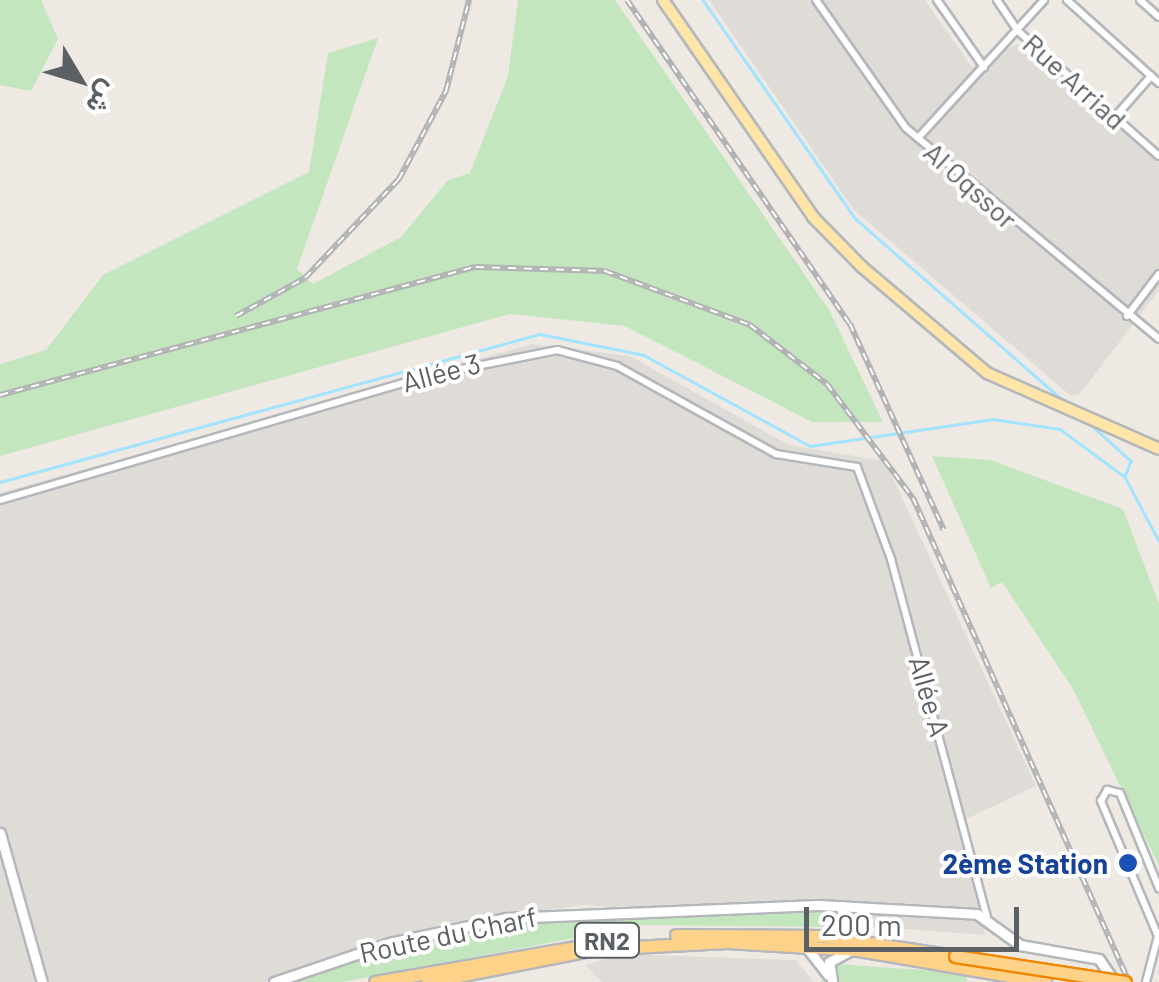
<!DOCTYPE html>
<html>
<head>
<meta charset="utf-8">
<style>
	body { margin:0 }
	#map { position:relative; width:1159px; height:982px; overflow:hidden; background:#eeeae3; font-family:Barlow,Vazirmatn,sans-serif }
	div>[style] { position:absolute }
	.industrial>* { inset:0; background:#dfdcd8 }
	.green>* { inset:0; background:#c4e6bf }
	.stream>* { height:2.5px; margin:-1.25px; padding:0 1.25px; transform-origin:1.25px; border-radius:1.25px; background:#a2e3ff }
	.roads { filter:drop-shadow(2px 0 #b4b7bb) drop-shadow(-2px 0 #b4b7bb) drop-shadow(0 2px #b4b7bb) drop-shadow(0 -2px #b4b7bb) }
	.street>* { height:6px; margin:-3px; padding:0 3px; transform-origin:3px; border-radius:3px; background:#fff }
	.secondary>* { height:9px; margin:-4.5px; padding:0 4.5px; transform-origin:4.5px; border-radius:4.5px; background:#fff }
	.primary>* { height:10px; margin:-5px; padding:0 5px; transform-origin:5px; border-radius:5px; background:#ffe5a7 }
	.highway>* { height:11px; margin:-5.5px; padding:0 5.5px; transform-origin:5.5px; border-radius:5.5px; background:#ffd28a }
	.rail>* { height:6px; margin-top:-3px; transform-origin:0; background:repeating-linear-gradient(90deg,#fff 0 8px,#b2b3b4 0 16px); box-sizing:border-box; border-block:2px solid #b2b3b4 }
	.bridges { filter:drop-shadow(2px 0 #f18700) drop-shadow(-2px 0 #f18700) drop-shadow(0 2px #f18700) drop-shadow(0 -2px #f18700) }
	.highway-bridge>* { height:11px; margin:-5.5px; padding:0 5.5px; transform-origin:5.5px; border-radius:5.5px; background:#ffd28a }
	.dots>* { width:28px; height:28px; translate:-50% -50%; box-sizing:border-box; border:5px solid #fff; border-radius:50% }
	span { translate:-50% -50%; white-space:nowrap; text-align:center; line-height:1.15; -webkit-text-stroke:8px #fff; paint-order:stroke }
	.shield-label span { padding:2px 8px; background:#fff; border:2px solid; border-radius:8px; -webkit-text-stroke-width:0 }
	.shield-label { font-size:25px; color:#5b6064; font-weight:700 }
	.street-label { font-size:28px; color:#5b6064 }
	.transit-label { font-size:28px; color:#164399; font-weight:700 }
	.right { translate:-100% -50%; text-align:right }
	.north { position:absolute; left:30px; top:30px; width:100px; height:100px; -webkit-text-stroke:8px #fff; paint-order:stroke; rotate:128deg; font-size:28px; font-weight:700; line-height:40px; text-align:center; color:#5b6064 }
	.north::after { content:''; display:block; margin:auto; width:35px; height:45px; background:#5b6064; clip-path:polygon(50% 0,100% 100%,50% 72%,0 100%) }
	.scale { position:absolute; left:804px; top:907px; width:215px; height:45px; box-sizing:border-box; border:5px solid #5b6064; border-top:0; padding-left:12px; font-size:30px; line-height:35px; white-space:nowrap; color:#5b6064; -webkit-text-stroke:8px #fff; paint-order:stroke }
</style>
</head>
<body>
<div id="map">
	<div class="industrial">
		<i style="clip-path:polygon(709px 0,925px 0,972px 67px,1017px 44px,1159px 157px,1159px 290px,1080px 394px,1071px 396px,854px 210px)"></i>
		<i style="clip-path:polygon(532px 344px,630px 356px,789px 445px,885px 461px,1036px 786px,960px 822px,985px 935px,585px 905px,453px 922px,266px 982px,0 982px,0 493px)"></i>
		<i style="clip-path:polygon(625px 954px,796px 960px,814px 982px,602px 982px,585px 965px)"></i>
	</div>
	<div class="green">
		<i style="clip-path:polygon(0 0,41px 0,58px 39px,31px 91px,0 85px)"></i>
		<i style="clip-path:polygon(518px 0,615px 0,829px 310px,883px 422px,812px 422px,625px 326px,510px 314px,0 456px,0 364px,46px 350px,103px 275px,309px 172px,328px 53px,378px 38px,297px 269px,313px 284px,401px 237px,448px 180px,470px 173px,508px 76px)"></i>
		<i style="clip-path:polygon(932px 456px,991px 460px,1123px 509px,1159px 604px,1159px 866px,1073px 689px,1002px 582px,991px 588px)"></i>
		<i style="clip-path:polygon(831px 912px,831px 927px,643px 925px,343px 982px,289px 982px,383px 948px,544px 918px)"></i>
		<i style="clip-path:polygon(836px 964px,966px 973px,967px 982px,821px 982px)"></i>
	</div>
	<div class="stream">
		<i style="left:703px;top:0;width:267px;rotate:55.1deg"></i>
		<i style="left:856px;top:219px;width:276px;rotate:41.2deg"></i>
		<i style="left:1089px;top:423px;width:57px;rotate:42.1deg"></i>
		<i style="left:1131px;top:461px;width:17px;rotate:111deg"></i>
		<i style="left:1125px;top:477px;width:72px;rotate:62deg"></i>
		<i style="left:0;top:482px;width:560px;rotate:-15.33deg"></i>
		<i style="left:540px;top:334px;width:106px;rotate:11.4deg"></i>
		<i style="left:644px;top:355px;width:189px;rotate:28.7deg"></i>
		<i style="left:810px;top:446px;width:185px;rotate:-8.4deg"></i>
		<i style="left:993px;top:419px;width:68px;rotate:8.5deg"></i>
		<i style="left:1060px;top:429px;width:81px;rotate:36.4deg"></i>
	</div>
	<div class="roads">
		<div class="street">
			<i style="left:816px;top:0;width:156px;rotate:54.9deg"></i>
			<i style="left:906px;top:128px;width:329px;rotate:39.8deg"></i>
			<i style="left:937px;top:0;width:82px;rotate:55deg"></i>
			<i style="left:997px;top:0;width:37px;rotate:56deg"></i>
			<i style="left:1018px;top:31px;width:188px;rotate:41.6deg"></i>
			<i style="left:1067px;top:0;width:124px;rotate:42.1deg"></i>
			<i style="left:1140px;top:0;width:25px;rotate:42deg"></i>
			<i style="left:1115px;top:117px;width:55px;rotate:-48.7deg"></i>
			<i style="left:918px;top:138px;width:187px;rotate:-47.6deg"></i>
			<i style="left:1127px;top:316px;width:53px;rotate:-52.7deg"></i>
			<i style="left:0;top:500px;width:444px;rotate:-16.2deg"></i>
			<i style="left:426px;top:376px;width:134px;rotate:-11.2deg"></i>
			<i style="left:557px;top:350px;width:62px;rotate:14.9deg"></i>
			<i style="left:617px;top:366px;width:182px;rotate:29deg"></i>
			<i style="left:776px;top:454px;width:82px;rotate:9.1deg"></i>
			<i style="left:857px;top:467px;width:98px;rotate:69.7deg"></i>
			<i style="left:891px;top:559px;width:371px;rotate:75deg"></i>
			<i style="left:1146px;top:982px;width:48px;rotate:-75.4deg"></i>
			<i style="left:1158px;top:936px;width:147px;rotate:-112.9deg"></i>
			<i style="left:1101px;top:801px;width:13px;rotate:-61deg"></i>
			<i style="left:1107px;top:790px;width:13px;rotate:13deg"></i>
			<i style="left:1120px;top:793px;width:103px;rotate:67.7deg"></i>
		</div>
		<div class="secondary">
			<i style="left:0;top:833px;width:155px;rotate:74.3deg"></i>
			<i style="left:842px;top:938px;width:32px;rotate:-90deg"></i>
			<i style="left:807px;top:948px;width:34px;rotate:52deg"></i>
			<i style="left:832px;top:980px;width:18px;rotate:-99deg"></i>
			<i style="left:829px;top:962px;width:21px;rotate:-28deg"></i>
			<i style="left:274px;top:982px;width:121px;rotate:-18.7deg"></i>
			<i style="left:389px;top:943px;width:120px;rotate:-12.1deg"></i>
			<i style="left:506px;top:918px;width:312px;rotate:-2.4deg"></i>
			<i style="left:818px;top:905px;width:159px;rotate:3.2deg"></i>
			<i style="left:977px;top:914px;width:53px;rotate:35.8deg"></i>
			<i style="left:1020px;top:945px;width:80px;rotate:10deg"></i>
			<i style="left:1099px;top:959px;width:27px;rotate:56deg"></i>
		</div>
		<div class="primary">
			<i style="left:663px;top:0;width:264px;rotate:55.3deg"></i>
			<i style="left:813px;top:217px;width:70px;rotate:45.6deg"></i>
			<i style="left:862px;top:267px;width:164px;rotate:40.3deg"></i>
			<i style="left:987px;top:373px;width:188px;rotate:23.8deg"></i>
		</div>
		<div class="highway">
			<i style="left:676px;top:935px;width:148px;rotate:0.4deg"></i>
			<i style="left:824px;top:936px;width:133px;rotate:8.7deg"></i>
			<i style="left:375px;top:982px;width:251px;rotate:-9.9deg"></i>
			<i style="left:427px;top:982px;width:171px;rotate:-11.1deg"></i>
			<i style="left:595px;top:949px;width:132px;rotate:-3deg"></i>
			<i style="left:727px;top:942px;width:131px;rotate:3.5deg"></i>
			<i style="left:858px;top:950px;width:190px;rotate:9.7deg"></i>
		</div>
	</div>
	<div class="rail">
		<i style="left:627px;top:0;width:393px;rotate:55.5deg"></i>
		<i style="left:850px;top:324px;width:226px;rotate:65.5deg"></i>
		<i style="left:236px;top:316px;width:79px;rotate:-28.8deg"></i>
		<i style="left:305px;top:278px;width:137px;rotate:-46.5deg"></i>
		<i style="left:399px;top:179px;width:100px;rotate:-61.9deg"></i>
		<i style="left:446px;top:91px;width:94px;rotate:-75.8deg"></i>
		<i style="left:0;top:395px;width:493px;rotate:-15.1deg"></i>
		<i style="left:476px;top:267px;width:129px;rotate:1.8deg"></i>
		<i style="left:605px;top:271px;width:155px;rotate:20.4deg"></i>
		<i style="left:750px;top:325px;width:97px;rotate:37.5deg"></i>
		<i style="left:827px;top:384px;width:143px;rotate:53deg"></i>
		<i style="left:913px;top:498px;width:530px;rotate:65.95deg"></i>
	</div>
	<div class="bridges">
		<div class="highway-bridge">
			<i style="left:955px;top:956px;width:172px;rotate:8.7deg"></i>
		</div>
	</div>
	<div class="dots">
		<i style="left:1128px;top:863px;background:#1a4fb4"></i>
	</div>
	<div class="shield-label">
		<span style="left:607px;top:940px">RN2</span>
	</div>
	<div class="street-label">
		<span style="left:1075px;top:81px;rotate:42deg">Rue Arriad</span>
		<span style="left:971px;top:185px;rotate:42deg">Al Oqssor</span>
		<span style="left:441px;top:372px;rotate:-15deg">Allée 3</span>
		<span style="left:930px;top:696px;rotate:74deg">Allée A</span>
		<span style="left:448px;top:934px;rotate:-12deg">Route du Charf</span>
	</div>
	<div class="transit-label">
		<span class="right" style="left:1108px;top:863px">2ème Station</span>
	</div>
	<div class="north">ش</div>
	<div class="scale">200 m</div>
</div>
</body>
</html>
